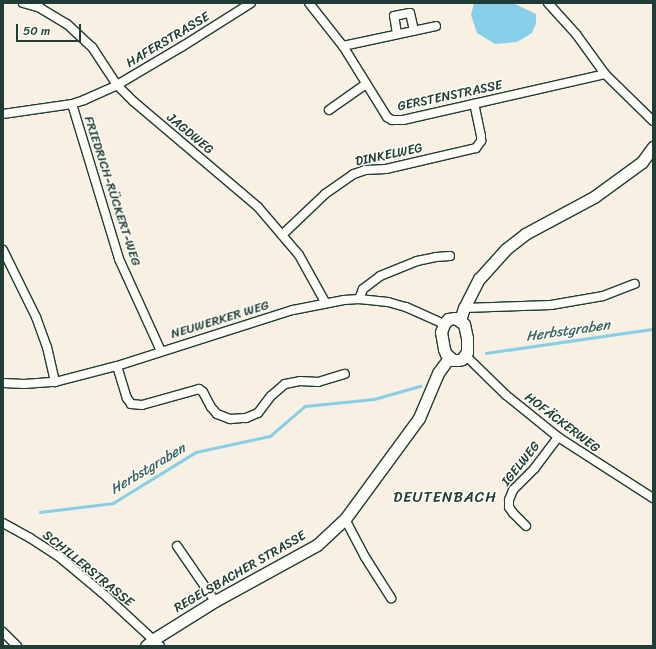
<!DOCTYPE html>
<html>
<head>
<meta charset="utf-8">
<style>
	body { margin:0 }
	#map { position:relative; width:656px; height:649px; overflow:hidden; background:#f7f0e3; font-family:Sriracha,sans-serif }
	div>[style] { position:absolute }
	.water>* { inset:0; background:#87cfe8 }
	.stream>* { height:2.5px; margin:-1.25px; padding:0 1.25px; transform-origin:1.25px; border-radius:1.25px; background:#87cfe8 }
	.roads { filter:drop-shadow(1px 0 #1f3d34) drop-shadow(-1px 0 #1f3d34) drop-shadow(0 1px #1f3d34) drop-shadow(0 -1px #1f3d34) }
	.street>* { height:8px; margin:-4px; padding:0 4px; transform-origin:4px; border-radius:4px; background:#fdfcf7 }
	.secondary>* { height:11px; margin:-5.5px; padding:0 5.5px; transform-origin:5.5px; border-radius:5.5px; background:#fdfcf7 }
	span { translate:-50% -50%; white-space:nowrap; text-align:center; line-height:1.15; -webkit-text-stroke:3px #fdfcf7; paint-order:stroke }
	.street-label { font-size:13px; color:#1f3d34 }
	.water-label { font-size:14px; color:#396261; font-style:italic }
	.quarter-label { font-size:15px; color:#1f3d34; letter-spacing:1px }
	.frame { position:absolute; inset:0; border:4px solid #1f3d34; pointer-events:none }
	.scale { position:absolute; left:16px; top:24px; width:65px; height:18px; box-sizing:border-box; border:2px solid #1f3d34; border-top:0; padding-left:5px; font-size:12px; line-height:14px; white-space:nowrap; color:#1f3d34; -webkit-text-stroke:3px #fdfcf7; paint-order:stroke }
</style>
</head>
<body>
<div id="map">
	<div class="water">
		<i style="clip-path:polygon(474px 3px,515px 4px,536px 14px,536px 23px,532px 33px,517px 42px,495px 44px,477px 33px,471px 15px)"></i>
	</div>
	<div class="stream">
		<i style="left:486px;top:353px;width:169px;rotate:-8.2deg"></i>
		<i style="left:40px;top:512px;width:74px;rotate:-7deg"></i>
		<i style="left:113px;top:503px;width:97px;rotate:-31.6deg"></i>
		<i style="left:196px;top:452px;width:76px;rotate:-12.2deg"></i>
		<i style="left:270px;top:436px;width:46px;rotate:-40.6deg"></i>
		<i style="left:305px;top:406px;width:69px;rotate:-5.8deg"></i>
		<i style="left:374px;top:399px;width:48px;rotate:-15.8deg"></i>
	</div>
	<div class="roads">
		<div class="street">
			<i style="left:23px;top:3px;width:18px;rotate:16deg"></i>
			<i style="left:40px;top:8px;width:31px;rotate:31deg"></i>
			<i style="left:67px;top:24px;width:34px;rotate:43deg"></i>
			<i style="left:92px;top:47px;width:45px;rotate:56.7deg"></i>
			<i style="left:117px;top:85px;width:23px;rotate:45deg"></i>
			<i style="left:133px;top:101px;width:164px;rotate:40.3deg"></i>
			<i style="left:258px;top:207px;width:63px;rotate:49.5deg"></i>
			<i style="left:299px;top:255px;width:54px;rotate:61deg"></i>
			<i style="left:309px;top:3px;width:55px;rotate:51.7deg"></i>
			<i style="left:343px;top:46px;width:84px;rotate:58.2deg"></i>
			<i style="left:387px;top:117px;width:6px;rotate:31deg"></i>
			<i style="left:392px;top:120px;width:11px"></i>
			<i style="left:403px;top:120px;width:207px;rotate:-12.8deg"></i>
			<i style="left:548px;top:3px;width:42px;rotate:47.9deg"></i>
			<i style="left:576px;top:34px;width:49px;rotate:54.1deg"></i>
			<i style="left:605px;top:74px;width:67px;rotate:44.4deg"></i>
			<i style="left:397px;top:34px;width:18px;rotate:-99deg"></i>
			<i style="left:394px;top:16px;width:16px;rotate:-11deg"></i>
			<i style="left:410px;top:13px;width:18px;rotate:77deg"></i>
			<i style="left:343px;top:46px;width:95px;rotate:-12.1deg"></i>
			<i style="left:72px;top:104px;width:162px;rotate:73.1deg"></i>
			<i style="left:119px;top:259px;width:101px;rotate:65.5deg"></i>
			<i style="left:329px;top:110px;width:45px;rotate:-35.1deg"></i>
			<i style="left:3px;top:114px;width:70px;rotate:-8.2deg"></i>
			<i style="left:72px;top:104px;width:13px;rotate:-18deg"></i>
			<i style="left:84px;top:100px;width:36px;rotate:-24deg"></i>
			<i style="left:117px;top:85px;width:77px;rotate:-30.6deg"></i>
			<i style="left:183px;top:46px;width:80px;rotate:-32.3deg"></i>
			<i style="left:282px;top:235px;width:59px;rotate:-43.6deg"></i>
			<i style="left:325px;top:194px;width:35px;rotate:-35deg"></i>
			<i style="left:354px;top:174px;width:12px;rotate:-20deg"></i>
			<i style="left:365px;top:170px;width:21px;rotate:-3deg"></i>
			<i style="left:386px;top:169px;width:92px;rotate:-13.1deg"></i>
			<i style="left:476px;top:148px;width:9px;rotate:-54deg"></i>
			<i style="left:481px;top:141px;width:5px;rotate:-90deg"></i>
			<i style="left:481px;top:136px;width:33px;rotate:-102deg"></i>
			<i style="left:3px;top:250px;width:75px;rotate:63.8deg"></i>
			<i style="left:36px;top:317px;width:32px;rotate:70deg"></i>
			<i style="left:47px;top:347px;width:36px;rotate:77deg"></i>
			<i style="left:359px;top:299px;width:11px;rotate:-68deg"></i>
			<i style="left:363px;top:289px;width:21px;rotate:-37deg"></i>
			<i style="left:380px;top:276px;width:40px;rotate:-22deg"></i>
			<i style="left:417px;top:261px;width:19px;rotate:-12deg"></i>
			<i style="left:436px;top:257px;width:14px;rotate:-4deg"></i>
			<i style="left:464px;top:308px;width:87px;rotate:-2deg"></i>
			<i style="left:551px;top:305px;width:53px;rotate:-9.8deg"></i>
			<i style="left:603px;top:296px;width:34px;rotate:-21deg"></i>
			<i style="left:465px;top:355px;width:57px;rotate:44.3deg"></i>
			<i style="left:506px;top:395px;width:67px;rotate:38.9deg"></i>
			<i style="left:558px;top:437px;width:113px;rotate:32.7deg"></i>
			<i style="left:117px;top:366px;width:34px;rotate:73deg"></i>
			<i style="left:127px;top:398px;width:7px;rotate:56deg"></i>
			<i style="left:131px;top:404px;width:11px;rotate:5deg"></i>
			<i style="left:142px;top:405px;width:59px;rotate:-15.7deg"></i>
			<i style="left:199px;top:389px;width:5px;rotate:37deg"></i>
			<i style="left:203px;top:392px;width:17px;rotate:62deg"></i>
			<i style="left:211px;top:407px;width:9px;rotate:49deg"></i>
			<i style="left:217px;top:414px;width:14px;rotate:21deg"></i>
			<i style="left:230px;top:419px;width:16px;rotate:-4deg"></i>
			<i style="left:246px;top:418px;width:13px;rotate:-23deg"></i>
			<i style="left:258px;top:413px;width:21px;rotate:-53deg"></i>
			<i style="left:271px;top:396px;width:18px;rotate:-41deg"></i>
			<i style="left:285px;top:384px;width:15px;rotate:-11deg"></i>
			<i style="left:300px;top:381px;width:18px;rotate:3deg"></i>
			<i style="left:318px;top:382px;width:28px;rotate:-17deg"></i>
			<i style="left:3px;top:383px;width:21px;rotate:3deg"></i>
			<i style="left:24px;top:384px;width:31px;rotate:-4deg"></i>
			<i style="left:55px;top:382px;width:64px;rotate:-14.5deg"></i>
			<i style="left:117px;top:366px;width:185px;rotate:-17.7deg"></i>
			<i style="left:293px;top:310px;width:52px;rotate:-11.1deg"></i>
			<i style="left:344px;top:300px;width:15px;rotate:-4deg"></i>
			<i style="left:359px;top:299px;width:29px;rotate:6deg"></i>
			<i style="left:388px;top:302px;width:19px;rotate:16deg"></i>
			<i style="left:406px;top:307px;width:42px;rotate:24.1deg"></i>
			<i style="left:345px;top:519px;width:43px;rotate:62.2deg"></i>
			<i style="left:365px;top:557px;width:49px;rotate:57.6deg"></i>
			<i style="left:3px;top:523px;width:31px;rotate:29deg"></i>
			<i style="left:30px;top:538px;width:33px;rotate:33deg"></i>
			<i style="left:58px;top:556px;width:64px;rotate:39.9deg"></i>
			<i style="left:107px;top:597px;width:72px;rotate:42.8deg"></i>
			<i style="left:526px;top:526px;width:18px;rotate:-135deg"></i>
			<i style="left:513px;top:513px;width:7px;rotate:-124deg"></i>
			<i style="left:509px;top:507px;width:7px;rotate:-90deg"></i>
			<i style="left:509px;top:500px;width:11px;rotate:-68deg"></i>
			<i style="left:513px;top:490px;width:30px;rotate:-45deg"></i>
			<i style="left:534px;top:469px;width:40px;rotate:-53deg"></i>
			<i style="left:177px;top:546px;width:67px;rotate:55.4deg"></i>
			<i style="left:3px;top:632px;width:20px;rotate:45deg"></i>
		</div>
		<div class="secondary">
			<i style="left:455px;top:318px;width:11px;rotate:34deg"></i>
			<i style="left:464px;top:324px;width:14px;rotate:78deg"></i>
			<i style="left:467px;top:338px;width:14px;rotate:90deg"></i>
			<i style="left:467px;top:352px;width:9px;rotate:126deg"></i>
			<i style="left:462px;top:359px;width:4px;rotate:166deg"></i>
			<i style="left:458px;top:360px;width:5px;rotate:180deg"></i>
			<i style="left:453px;top:360px;width:9px;rotate:-139deg"></i>
			<i style="left:446px;top:354px;width:5px;rotate:-112deg"></i>
			<i style="left:444px;top:349px;width:17px;rotate:-100deg"></i>
			<i style="left:441px;top:332px;width:9px;rotate:-69deg"></i>
			<i style="left:444px;top:324px;width:6px;rotate:-51deg"></i>
			<i style="left:448px;top:319px;width:7px;rotate:-8deg"></i>
			<i style="left:460px;top:320px;width:13px;rotate:-72deg"></i>
			<i style="left:464px;top:308px;width:33px;rotate:-63deg"></i>
			<i style="left:479px;top:279px;width:40px;rotate:-48deg"></i>
			<i style="left:506px;top:249px;width:24px;rotate:-38deg"></i>
			<i style="left:525px;top:234px;width:78px;rotate:-28.2deg"></i>
			<i style="left:594px;top:197px;width:59px;rotate:-36.1deg"></i>
			<i style="left:642px;top:162px;width:19px;rotate:-54deg"></i>
			<i style="left:146px;top:646px;width:11px;rotate:-41deg"></i>
			<i style="left:154px;top:639px;width:72px;rotate:-31.9deg"></i>
			<i style="left:215px;top:601px;width:116px;rotate:-28.8deg"></i>
			<i style="left:317px;top:545px;width:38px;rotate:-43deg"></i>
			<i style="left:345px;top:519px;width:125px;rotate:-53.8deg"></i>
			<i style="left:419px;top:418px;width:49px;rotate:-67.1deg"></i>
			<i style="left:438px;top:373px;width:19px;rotate:-54deg"></i>
		</div>
	</div>
	<div class="street-label">
		<span style="left:168px;top:40px;rotate:-31deg">HAFERSTRASSE</span>
		<span style="left:450px;top:96px;rotate:-12deg">GERSTENSTRASSE</span>
		<span style="left:190px;top:134px;rotate:40deg">JAGDWEG</span>
		<span style="left:389px;top:155px;rotate:-12deg">DINKELWEG</span>
		<span style="left:112px;top:191px;rotate:72deg">FRIEDRICH-RÜCKERT-WEG</span>
		<span style="left:220px;top:320px;rotate:-17deg">NEUWERKER WEG</span>
		<span style="left:562px;top:423px;rotate:37deg">HOFÄCKERWEG</span>
		<span style="left:521px;top:464px;rotate:-51deg">IGELWEG</span>
		<span style="left:88px;top:569px;rotate:39deg">SCHILLERSTRASSE</span>
		<span style="left:240px;top:572px;rotate:-30deg">REGELSBACHER STRASSE</span>
	</div>
	<div class="water-label">
		<span style="left:568px;top:331px;rotate:-8deg">Herbstgraben</span>
		<span style="left:148px;top:469px;rotate:-31deg">Herbstgraben</span>
	</div>
	<div class="quarter-label">
		<span style="left:445px;top:498px">DEUTENBACH</span>
	</div>
	<div class="frame"></div>
	<div class="scale">50 m</div>
</div>
</body>
</html>
